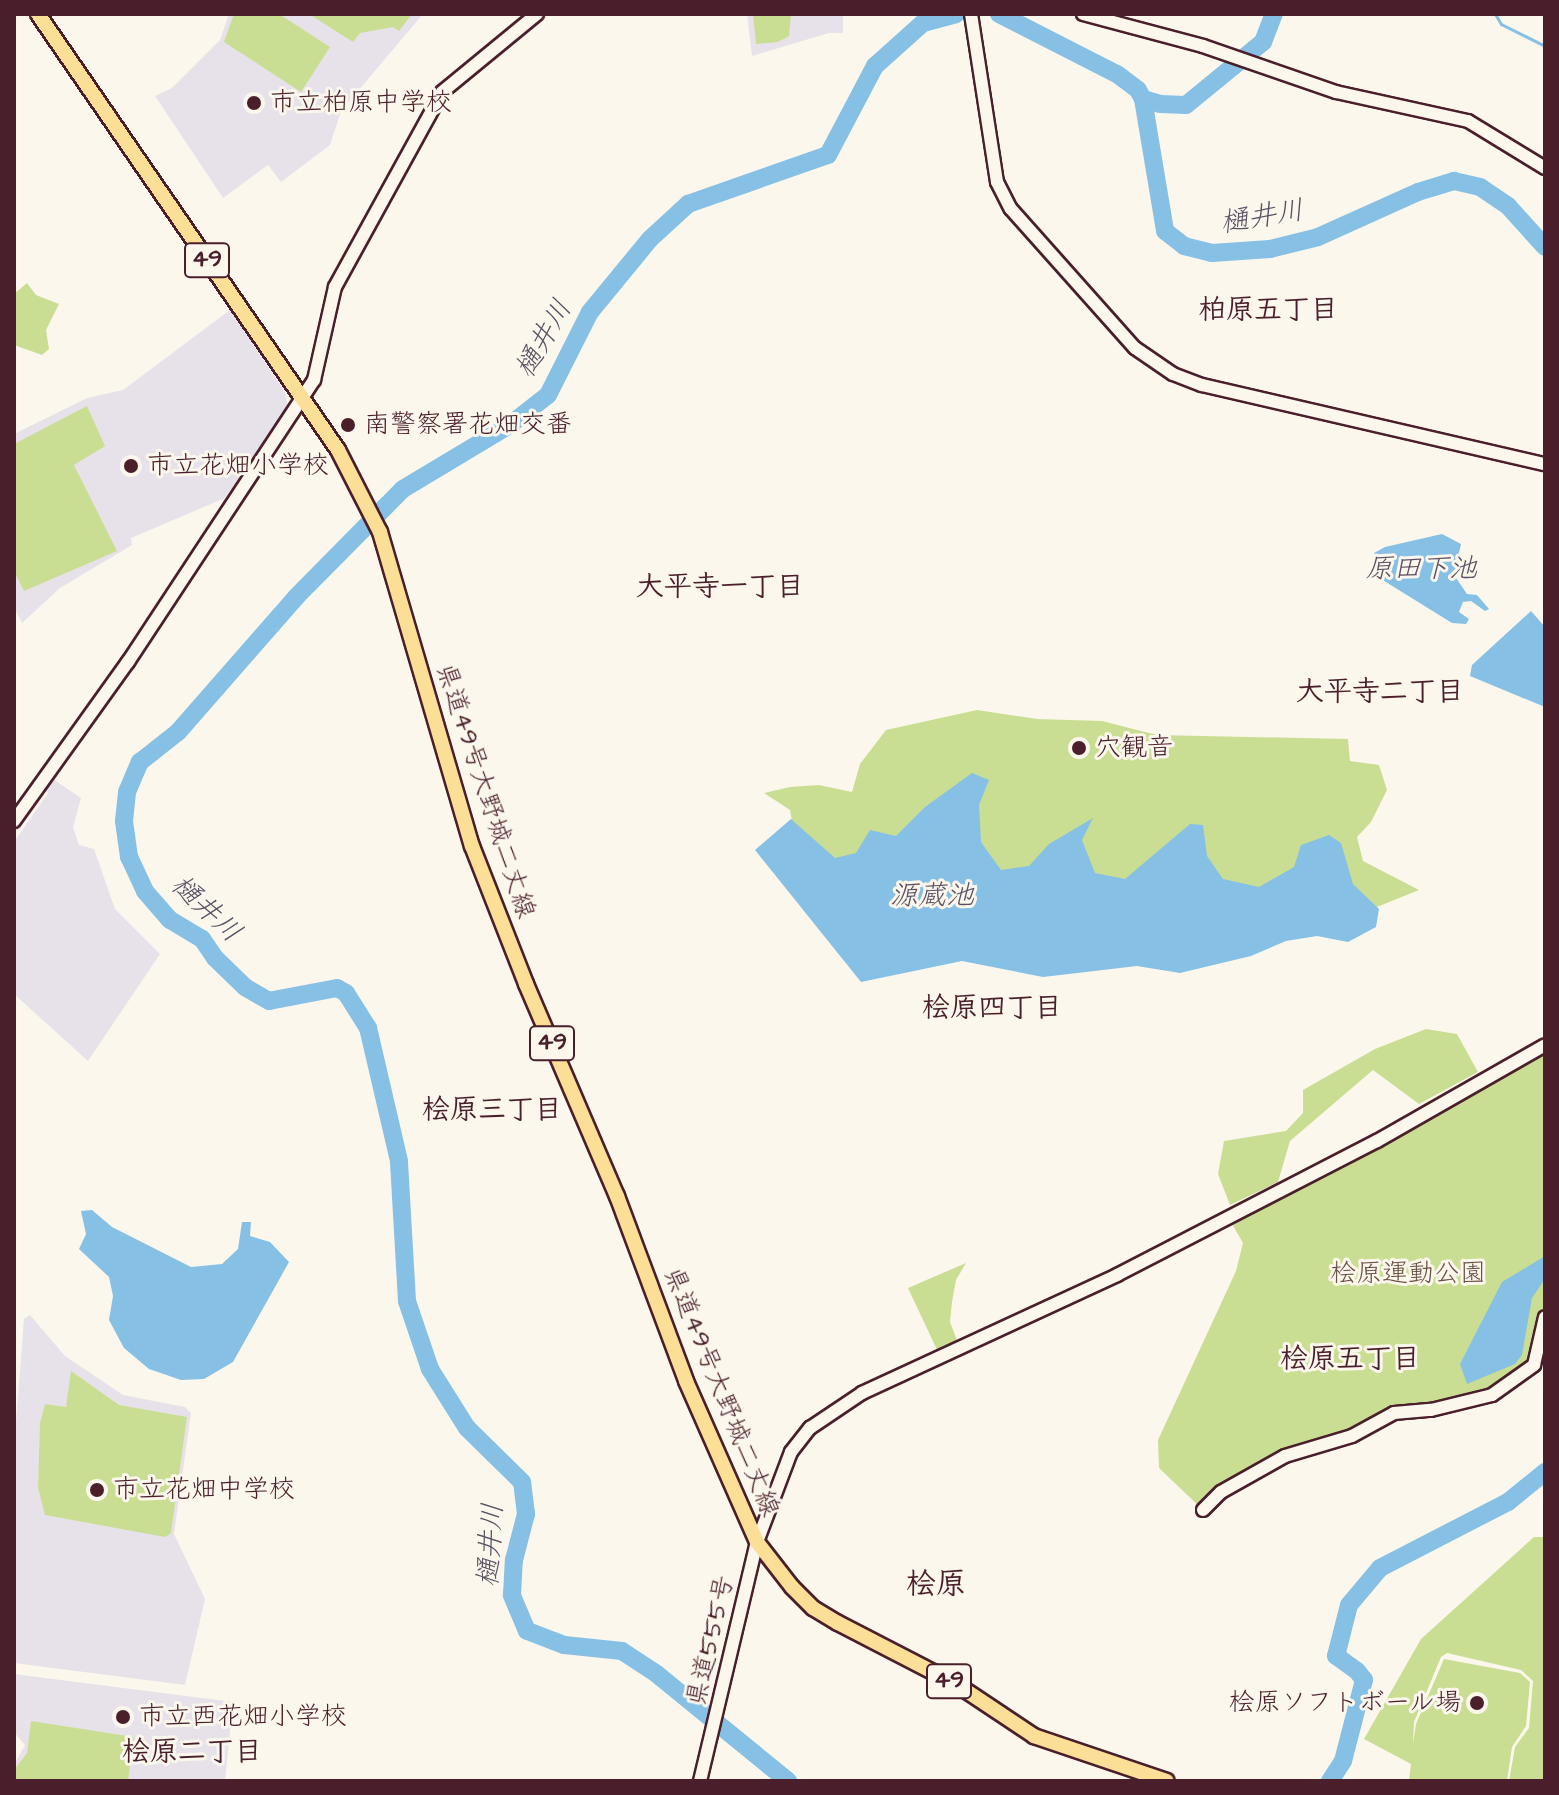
<!DOCTYPE html>
<html>
<head>
<meta charset="utf-8">
<style>
	body { margin:0 }
	#map { position:relative; width:1559px; height:1795px; overflow:hidden; background:#fbf7ec; font-family:"Architects Daughter","Klee One",sans-serif }
	div>[style] { position:absolute }
	.built>* { inset:0; background:#e7e2e9 }
	.green>* { inset:0; background:#cade93 }
	.water>* { inset:0; background:#86c0e5 }
	.stream>* { height:3px; margin:-1.5px; padding:0 1.5px; transform-origin:1.5px; border-radius:1.5px; background:#86c0e5 }
	.river>* { height:18px; margin:-9px; padding:0 9px; transform-origin:9px; border-radius:9px; background:#86c0e5 }
	.roads { filter:drop-shadow(2px 0 #4a1f2b) drop-shadow(-2px 0 #4a1f2b) drop-shadow(0 2px #4a1f2b) drop-shadow(0 -2px #4a1f2b) }
	.secondary>* { height:12px; margin:-6px; padding:0 6px; transform-origin:6px; border-radius:6px; background:#fbf7ec }
	.primary>* { height:14px; margin:-7px; padding:0 7px; transform-origin:7px; border-radius:7px; background:#fbdf96 }
	.dots>* { width:22px; height:22px; translate:-50% -50%; box-sizing:border-box; border:4px solid #fbf7ec; border-radius:50% }
	span { translate:-50% -50%; white-space:nowrap; text-align:center; line-height:1.15; -webkit-text-stroke:6px #fbf7ec; paint-order:stroke }
	.shield-label span { padding:2px 6px; background:#fbf7ec; border:2px solid; border-radius:6px; -webkit-text-stroke-width:0 }
	.shield-label { font-size:24px; color:#4a1f2b; font-weight:700 }
	.poi-label { font-size:26px; color:#4a1f2b }
	.left { translate:0 -50%; text-align:left }
	.right { translate:-100% -50%; text-align:right }
	.street-label { font-size:26px; color:#4a1f2b }
	.park-label { font-size:26px; color:#6a4f45 }
	.water-label { font-size:28px; color:#5c4f63; font-style:italic }
	.neighbourhood-label { font-size:28px; color:#4a1f2b; font-weight:700 }
	.quarter-label { font-size:30px; color:#4a1f2b; font-weight:700 }
	.frame { position:absolute; inset:0; border:16px solid #4a1f2b; pointer-events:none }
</style>
</head>
<body>
<div id="map">
	<div class="built">
		<i style="clip-path:polygon(229px 14px,423px 14px,341px 111px,330px 145px,281px 182px,268px 165px,223px 198px,155px 96px,172px 88px,220px 40px)"></i>
		<i style="clip-path:polygon(747px 14px,843px 14px,843px 33px,829px 33px,752px 56px)"></i>
		<i style="clip-path:polygon(230px 310px,285px 392px,288px 407px,225px 498px,131px 538px,132px 545px,60px 588px,22px 623px,14px 607px,14px 434px,87px 398px,123px 390px)"></i>
		<i style="clip-path:polygon(50px 777px,81px 798px,73px 827px,79px 845px,94px 849px,115px 909px,160px 954px,88px 1061px,14px 994px,14px 842px,48px 793px,43px 788px)"></i>
		<i style="clip-path:polygon(30px 1315px,65px 1356px,123px 1395px,185px 1407px,191px 1413px,174px 1534px,205px 1599px,185px 1685px,14px 1663px,14px 1446px,24px 1319px)"></i>
		<i style="clip-path:polygon(14px 1674px,233px 1702px,225px 1781px,14px 1781px,14px 1765px,25px 1745px,14px 1732px)"></i>
	</div>
	<div class="green">
		<i style="clip-path:polygon(234px 14px,279px 14px,330px 47px,301px 92px,224px 42px)"></i>
		<i style="clip-path:polygon(309px 14px,412px 14px,399px 31px,393px 27px,360px 33px,353px 42px)"></i>
		<i style="clip-path:polygon(753px 14px,791px 14px,789px 36px,778px 42px,756px 44px)"></i>
		<i style="clip-path:polygon(27px 283px,36px 295px,59px 304px,46px 330px,49px 349px,42px 355px,14px 345px,14px 294px)"></i>
		<i style="clip-path:polygon(87px 406px,105px 446px,74px 465px,117px 551px,24px 591px,14px 571px,14px 444px)"></i>
		<i style="clip-path:polygon(977px 710px,1037px 719px,1102px 721px,1157px 735px,1348px 739px,1350px 761px,1379px 765px,1387px 790px,1371px 822px,1357px 837px,1363px 861px,1419px 890px,1372px 909px,1290px 876px,1255px 894px,1129px 887px,1030px 876px,995px 877px,912px 830px,860px 858px,829px 866px,794px 832px,790px 810px,764px 793px,790px 787px,819px 785px,852px 792px,860px 764px,886px 730px)"></i>
		<i style="clip-path:polygon(1426px 1029px,1457px 1034px,1478px 1072px,1419px 1104px,1373px 1070px,1290px 1141px,1278px 1182px,1230px 1205px,1218px 1174px,1224px 1141px,1286px 1131px,1303px 1113px,1303px 1090px,1375px 1049px)"></i>
		<i style="clip-path:polygon(1545px 1040px,1545px 1319px,1534px 1365px,1492px 1395px,1394px 1413px,1352px 1436px,1285px 1456px,1203px 1510px,1159px 1468px,1158px 1440px,1236px 1271px,1243px 1243px,1228px 1217px)"></i>
		<i style="clip-path:polygon(966px 1263px,956px 1280px,952px 1302px,950px 1322px,958px 1343px,938px 1352px,908px 1288px)"></i>
		<i style="clip-path:polygon(71px 1371px,119px 1405px,187px 1417px,171px 1533px,165px 1537px,45px 1515px,38px 1488px,40px 1423px,45px 1404px,66px 1407px)"></i>
		<i style="clip-path:polygon(1534px 1537px,1545px 1537px,1545px 1781px,1509px 1781px,1515px 1747px,1529px 1728px,1533px 1681px,1521px 1670px,1447px 1653px,1441px 1657px,1414px 1722px,1413px 1744px,1416px 1724px,1444px 1659px,1520px 1673px,1530px 1682px,1526px 1726px,1512px 1747px,1507px 1781px,1409px 1781px,1411px 1764px,1364px 1739px,1421px 1639px)"></i>
		<i style="clip-path:polygon(31px 1721px,134px 1737px,128px 1781px,14px 1781px,14px 1770px,27px 1753px)"></i>
	</div>
	<div class="water">
		<i style="clip-path:polygon(1442px 534px,1461px 544px,1454px 575px,1467px 594px,1477px 595px,1489px 609px,1485px 611px,1471px 601px,1463px 602px,1459px 612px,1469px 619px,1466px 624px,1452px 623px,1381px 579px,1374px 553px,1385px 547px)"></i>
		<i style="clip-path:polygon(1531px 611px,1545px 627px,1545px 707px,1470px 676px,1472px 665px)"></i>
		<i style="clip-path:polygon(972px 773px,989px 780px,979px 805px,981px 842px,1001px 870px,1029px 866px,1049px 844px,1093px 818px,1082px 840px,1095px 873px,1125px 879px,1190px 824px,1203px 825px,1207px 856px,1223px 879px,1259px 887px,1294px 867px,1301px 845px,1329px 835px,1341px 843px,1353px 884px,1379px 909px,1376px 927px,1348px 942px,1317px 936px,1286px 941px,1251px 956px,1180px 973px,1137px 966px,1043px 977px,962px 961px,861px 982px,755px 850px,791px 819px,835px 858px,856px 853px,870px 830px,896px 836px,925px 807px)"></i>
		<i style="clip-path:polygon(92px 1210px,112px 1227px,191px 1267px,222px 1264px,238px 1249px,242px 1222px,251px 1222px,250px 1236px,270px 1242px,289px 1262px,233px 1362px,204px 1379px,181px 1380px,149px 1369px,124px 1348px,109px 1320px,113px 1296px,109px 1277px,79px 1249px,86px 1234px,81px 1211px)"></i>
		<i style="clip-path:polygon(1545px 1256px,1545px 1279px,1532px 1298px,1522px 1355px,1515px 1364px,1467px 1384px,1460px 1364px,1502px 1282px)"></i>
	</div>
	<div class="stream">
		<i style="left:1495px;top:14px;width:12px;rotate:59deg"></i>
		<i style="left:1501px;top:24px;width:49px;rotate:26.6deg"></i>
	</div>
	<div class="river">
		<i style="left:999px;top:14px;width:132px;rotate:27deg"></i>
		<i style="left:1117px;top:74px;width:26px;rotate:37deg"></i>
		<i style="left:1138px;top:90px;width:10px;rotate:61deg"></i>
		<i style="left:1143px;top:99px;width:134px;rotate:80.5deg"></i>
		<i style="left:1165px;top:231px;width:24px;rotate:38deg"></i>
		<i style="left:1184px;top:246px;width:29px;rotate:14deg"></i>
		<i style="left:1212px;top:253px;width:58px;rotate:-3.9deg"></i>
		<i style="left:1270px;top:249px;width:49px;rotate:-14deg"></i>
		<i style="left:1318px;top:237px;width:110px;rotate:-24.2deg"></i>
		<i style="left:1418px;top:192px;width:38px;rotate:-17deg"></i>
		<i style="left:1454px;top:181px;width:27px;rotate:13deg"></i>
		<i style="left:1480px;top:187px;width:34px;rotate:34deg"></i>
		<i style="left:1508px;top:206px;width:55px;rotate:47.9deg"></i>
		<i style="left:1143px;top:99px;width:18px;rotate:16deg"></i>
		<i style="left:1160px;top:104px;width:26px;rotate:2deg"></i>
		<i style="left:1186px;top:105px;width:99px;rotate:-39.3deg"></i>
		<i style="left:1263px;top:42px;width:30px;rotate:-69deg"></i>
		<i style="left:788px;top:1781px;width:169px;rotate:-140.8deg"></i>
		<i style="left:657px;top:1674px;width:42px;rotate:-146.7deg"></i>
		<i style="left:622px;top:1651px;width:58px;rotate:-174.1deg"></i>
		<i style="left:564px;top:1645px;width:40px;rotate:-159deg"></i>
		<i style="left:527px;top:1631px;width:39px;rotate:-113deg"></i>
		<i style="left:512px;top:1595px;width:35px;rotate:-87deg"></i>
		<i style="left:514px;top:1560px;width:48px;rotate:-75.4deg"></i>
		<i style="left:526px;top:1514px;width:32px;rotate:-97deg"></i>
		<i style="left:522px;top:1482px;width:77px;rotate:-135.5deg"></i>
		<i style="left:467px;top:1428px;width:70px;rotate:-122.1deg"></i>
		<i style="left:430px;top:1369px;width:72px;rotate:-108.7deg"></i>
		<i style="left:407px;top:1301px;width:140px;rotate:-93.3deg"></i>
		<i style="left:399px;top:1161px;width:137px;rotate:-103.1deg"></i>
		<i style="left:368px;top:1028px;width:41px;rotate:-122.2deg"></i>
		<i style="left:346px;top:993px;width:10px;rotate:-151deg"></i>
		<i style="left:337px;top:988px;width:69px;rotate:169.2deg"></i>
		<i style="left:269px;top:1001px;width:28px;rotate:-150deg"></i>
		<i style="left:245px;top:987px;width:42px;rotate:-136deg"></i>
		<i style="left:215px;top:958px;width:23px;rotate:-124deg"></i>
		<i style="left:202px;top:939px;width:37px;rotate:-149deg"></i>
		<i style="left:170px;top:920px;width:38px;rotate:-131deg"></i>
		<i style="left:145px;top:891px;width:38px;rotate:-115deg"></i>
		<i style="left:129px;top:857px;width:36px;rotate:-98deg"></i>
		<i style="left:124px;top:821px;width:29px;rotate:-84deg"></i>
		<i style="left:127px;top:792px;width:33px;rotate:-67deg"></i>
		<i style="left:140px;top:762px;width:48px;rotate:-38.3deg"></i>
		<i style="left:178px;top:732px;width:179px;rotate:-48.8deg"></i>
		<i style="left:296px;top:597px;width:152px;rotate:-45.3deg"></i>
		<i style="left:403px;top:489px;width:126px;rotate:-31deg"></i>
		<i style="left:511px;top:424px;width:47px;rotate:-38.1deg"></i>
		<i style="left:548px;top:395px;width:93px;rotate:-63.2deg"></i>
		<i style="left:590px;top:312px;width:94px;rotate:-50.6deg"></i>
		<i style="left:650px;top:239px;width:52px;rotate:-42.6deg"></i>
		<i style="left:688px;top:204px;width:148px;rotate:-19.3deg"></i>
		<i style="left:828px;top:155px;width:101px;rotate:-62.2deg"></i>
		<i style="left:875px;top:66px;width:64px;rotate:-41.9deg"></i>
		<i style="left:923px;top:23px;width:34px;rotate:-15deg"></i>
		<i style="left:1330px;top:1781px;width:24px;rotate:-57deg"></i>
		<i style="left:1343px;top:1761px;width:84px;rotate:-75.5deg"></i>
		<i style="left:1364px;top:1680px;width:11px;rotate:-128deg"></i>
		<i style="left:1357px;top:1671px;width:26px;rotate:-144deg"></i>
		<i style="left:1336px;top:1656px;width:53px;rotate:-75.7deg"></i>
		<i style="left:1349px;top:1605px;width:48px;rotate:-50deg"></i>
		<i style="left:1380px;top:1568px;width:144px;rotate:-27.3deg"></i>
		<i style="left:1508px;top:1502px;width:48px;rotate:-39deg"></i>
	</div>
	<div class="roads">
		<div class="secondary">
			<i style="left:971px;top:14px;width:170px;rotate:81.2deg"></i>
			<i style="left:997px;top:182px;width:30px;rotate:63deg"></i>
			<i style="left:1011px;top:209px;width:186px;rotate:48.3deg"></i>
			<i style="left:1135px;top:348px;width:46px;rotate:34.4deg"></i>
			<i style="left:1173px;top:374px;width:31px;rotate:21deg"></i>
			<i style="left:1202px;top:385px;width:352px;rotate:13deg"></i>
			<i style="left:1083px;top:14px;width:124px;rotate:14.9deg"></i>
			<i style="left:1203px;top:46px;width:141px;rotate:19.1deg"></i>
			<i style="left:1336px;top:92px;width:135px;rotate:12.4deg"></i>
			<i style="left:1468px;top:121px;width:90px;rotate:31.4deg"></i>
			<i style="left:14px;top:821px;width:196px;rotate:-54.4deg"></i>
			<i style="left:128px;top:662px;width:338px;rotate:-56.6deg"></i>
			<i style="left:314px;top:380px;width:95px;rotate:-77.3deg"></i>
			<i style="left:335px;top:287px;width:222px;rotate:-61.2deg"></i>
			<i style="left:442px;top:92px;width:123px;rotate:-39.4deg"></i>
			<i style="left:1203px;top:1510px;width:25px;rotate:-45deg"></i>
			<i style="left:1221px;top:1492px;width:73px;rotate:-29.4deg"></i>
			<i style="left:1285px;top:1456px;width:70px;rotate:-16.6deg"></i>
			<i style="left:1352px;top:1436px;width:48px;rotate:-28.7deg"></i>
			<i style="left:1394px;top:1413px;width:37px;rotate:-5deg"></i>
			<i style="left:1431px;top:1410px;width:63px;rotate:-13.8deg"></i>
			<i style="left:1492px;top:1395px;width:52px;rotate:-35.5deg"></i>
			<i style="left:1534px;top:1365px;width:49px;rotate:-77.1deg"></i>
			<i style="left:700px;top:1781px;width:246px;rotate:-76.6deg"></i>
			<i style="left:757px;top:1542px;width:96px;rotate:-69.3deg"></i>
			<i style="left:791px;top:1452px;width:31px;rotate:-52deg"></i>
			<i style="left:810px;top:1428px;width:63px;rotate:-33.9deg"></i>
			<i style="left:862px;top:1393px;width:281px;rotate:-24.8deg"></i>
			<i style="left:1117px;top:1275px;width:292px;rotate:-27.3deg"></i>
			<i style="left:1377px;top:1141px;width:193px;rotate:-29.7deg"></i>
		</div>
		<div class="primary">
			<i style="left:38px;top:14px;width:529px;rotate:55.47deg"></i>
			<i style="left:338px;top:450px;width:92px;rotate:62.9deg"></i>
			<i style="left:380px;top:532px;width:327px;rotate:73.7deg"></i>
			<i style="left:472px;top:846px;width:148px;rotate:68.6deg"></i>
			<i style="left:526px;top:984px;width:231px;rotate:66.8deg"></i>
			<i style="left:617px;top:1196px;width:197px;rotate:69.5deg"></i>
			<i style="left:686px;top:1381px;width:176px;rotate:66.2deg"></i>
			<i style="left:757px;top:1542px;width:57px;rotate:52.1deg"></i>
			<i style="left:792px;top:1587px;width:30px;rotate:45deg"></i>
			<i style="left:813px;top:1608px;width:29px;rotate:31deg"></i>
			<i style="left:838px;top:1623px;width:133px;rotate:27.3deg"></i>
			<i style="left:956px;top:1684px;width:94px;rotate:33.7deg"></i>
			<i style="left:1034px;top:1736px;width:140px;rotate:18.7deg"></i>
		</div>
	</div>
	<div class="dots">
		<i style="left:254px;top:103px;background:#4a1f2b"></i>
		<i style="left:348px;top:425px;background:#4a1f2b"></i>
		<i style="left:131px;top:466px;background:#4a1f2b"></i>
		<i style="left:1079px;top:748px;background:#4a1f2b"></i>
		<i style="left:97px;top:1490px;background:#4a1f2b"></i>
		<i style="left:1477px;top:1703px;background:#4a1f2b"></i>
		<i style="left:123px;top:1717px;background:#4a1f2b"></i>
	</div>
	<div class="shield-label">
		<span style="left:207px;top:260px">49</span>
		<span style="left:552px;top:1043px">49</span>
		<span style="left:949px;top:1681px">49</span>
	</div>
	<div class="poi-label">
		<span class="left" style="left:270px;top:103px">市立柏原中学校</span>
		<span class="left" style="left:364px;top:425px">南警察署花畑交番</span>
		<span class="left" style="left:147px;top:466px">市立花畑小学校</span>
		<span class="left" style="left:1095px;top:748px">穴観音</span>
		<span class="left" style="left:113px;top:1490px">市立花畑中学校</span>
		<span class="right" style="left:1461px;top:1703px">桧原ソフトボール場</span>
		<span class="left" style="left:139px;top:1717px">市立西花畑小学校</span>
	</div>
	<div class="street-label">
		<span style="left:485px;top:791px;rotate:72deg">県道49号大野城二丈線</span>
		<span style="left:721px;top:1392px;rotate:68deg">県道49号大野城二丈線</span>
		<span style="left:711px;top:1641px;rotate:-77deg">県道555号</span>
	</div>
	<div class="park-label">
		<span style="left:1408px;top:1274px">桧原運動公園</span>
	</div>
	<div class="water-label">
		<span style="left:1262px;top:217px;rotate:-9deg">樋井川</span>
		<span style="left:544px;top:339px;rotate:-60deg">樋井川</span>
		<span style="left:1421px;top:569px">原田下池</span>
		<span style="left:932px;top:896px">源蔵池</span>
		<span style="left:206px;top:909px;rotate:43deg">樋井川</span>
		<span style="left:491px;top:1545px;rotate:-86deg">樋井川</span>
	</div>
	<div class="neighbourhood-label">
		<span style="left:1268px;top:310px">柏原五丁目</span>
		<span style="left:720px;top:587px">大平寺一丁目</span>
		<span style="left:1380px;top:692px">大平寺二丁目</span>
		<span style="left:992px;top:1008px">桧原四丁目</span>
		<span style="left:492px;top:1110px">桧原三丁目</span>
		<span style="left:1350px;top:1359px">桧原五丁目</span>
		<span style="left:192px;top:1752px">桧原二丁目</span>
	</div>
	<div class="quarter-label">
		<span style="left:936px;top:1584px">桧原</span>
	</div>
	<div class="frame"></div>
</div>
</body>
</html>
